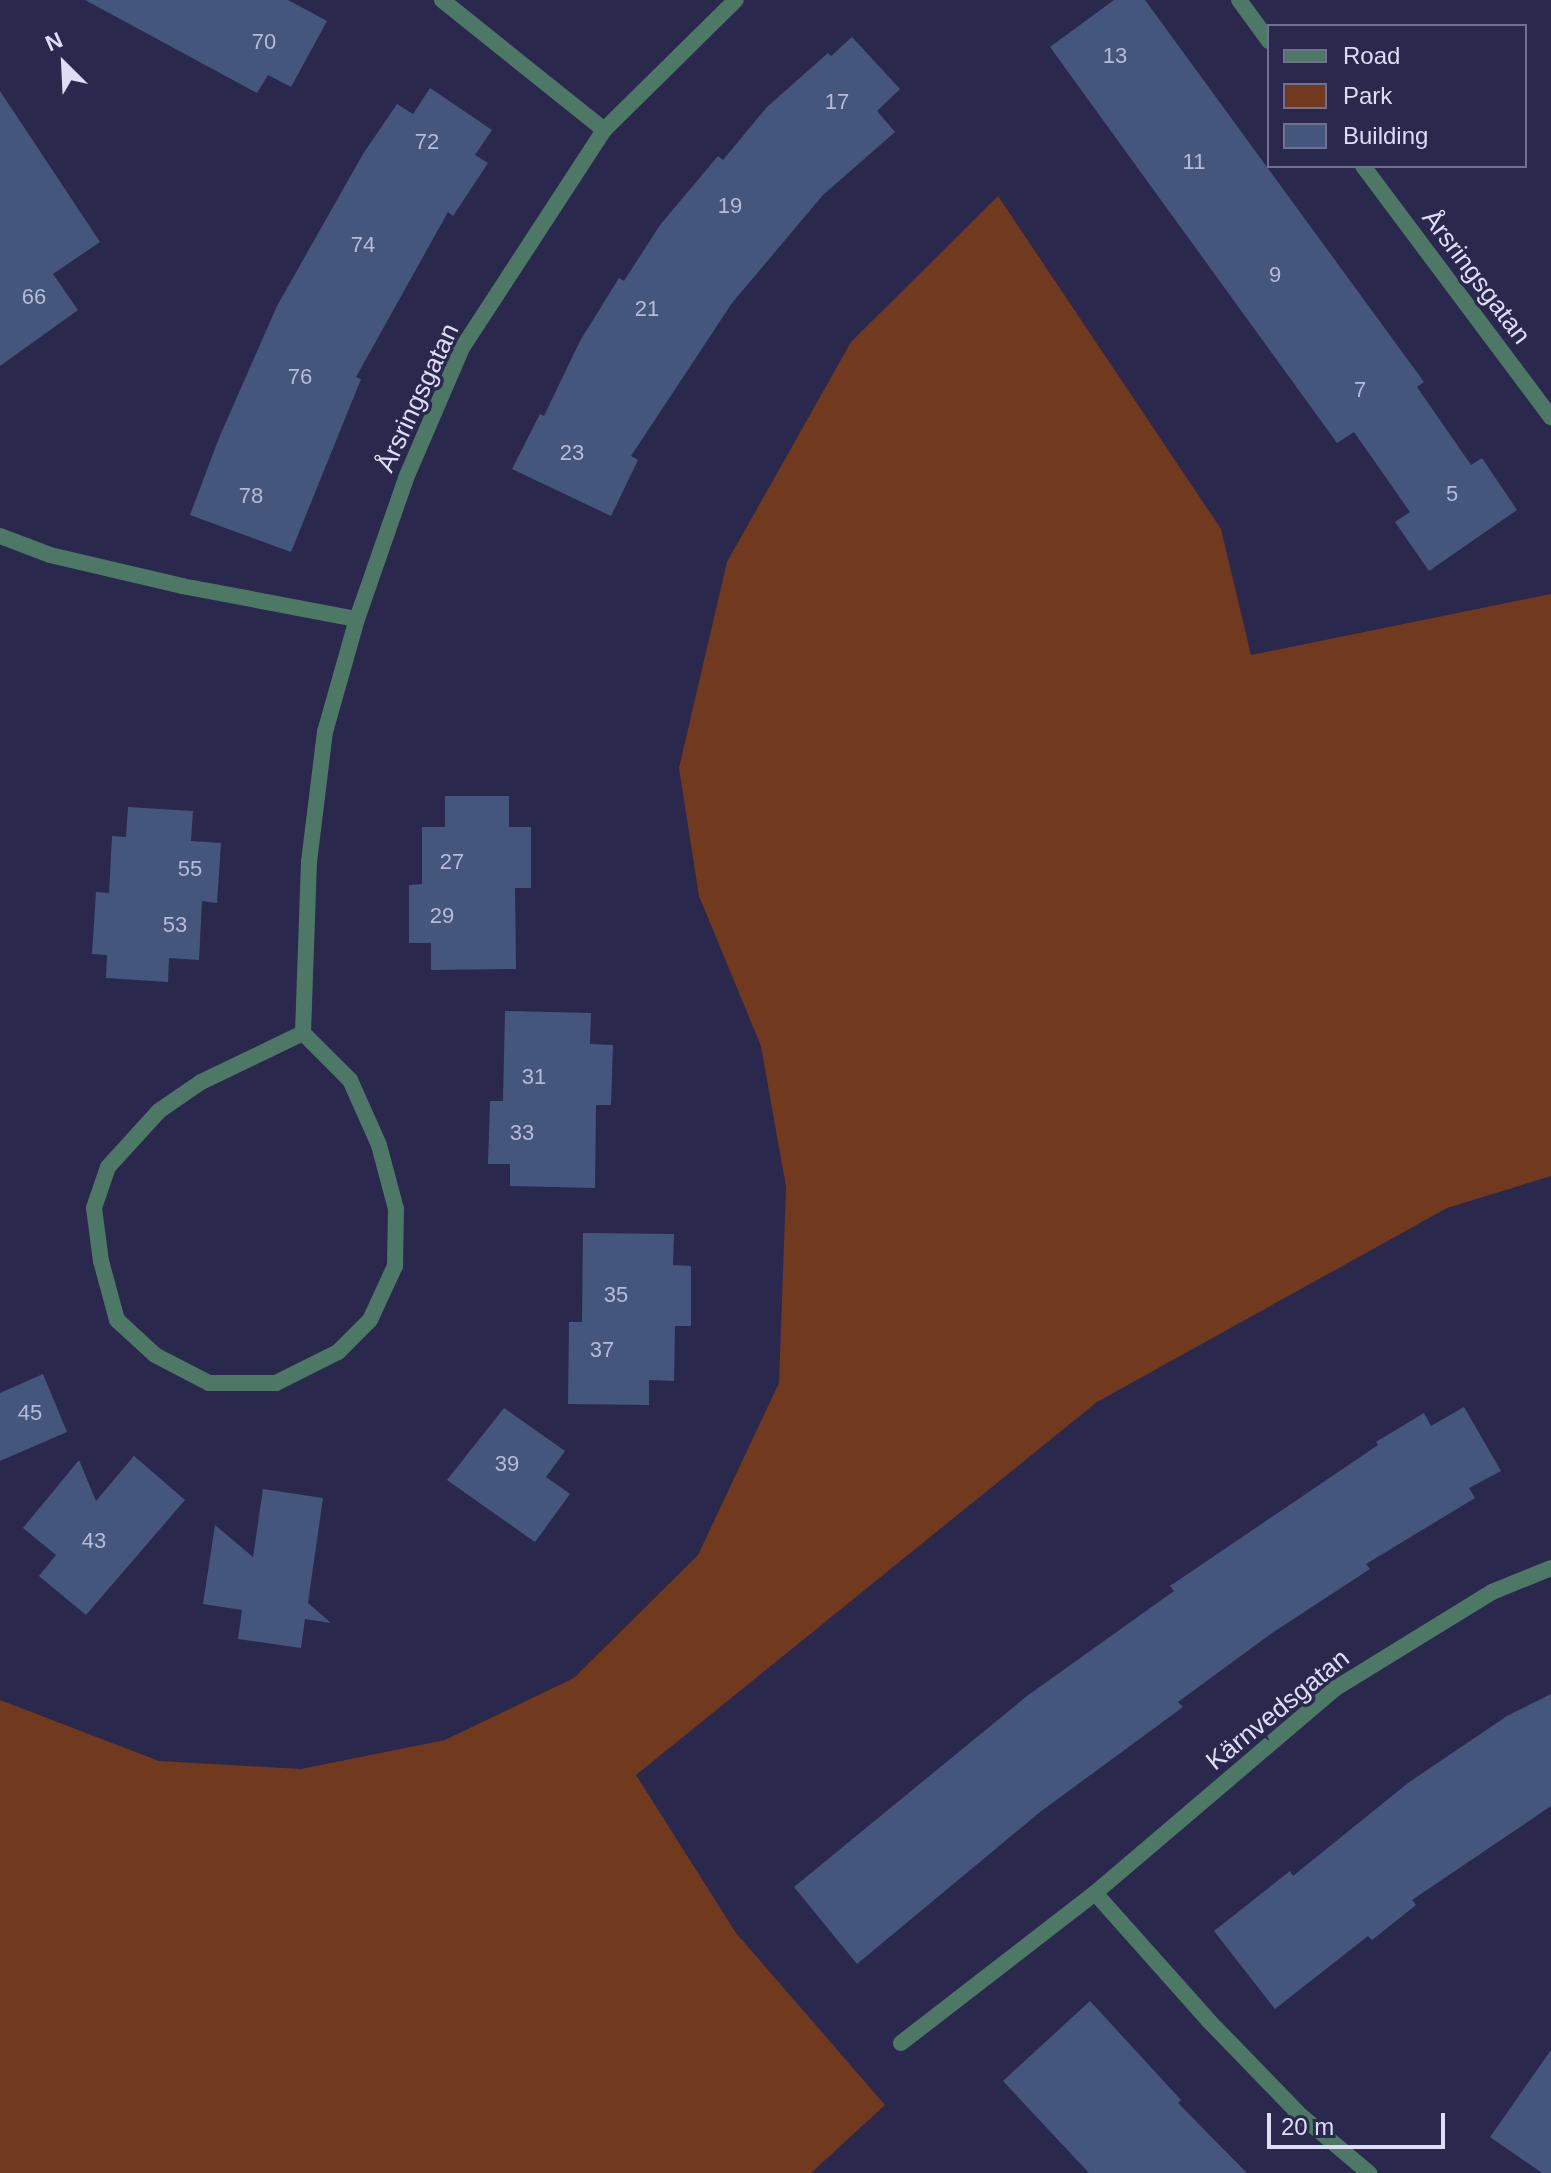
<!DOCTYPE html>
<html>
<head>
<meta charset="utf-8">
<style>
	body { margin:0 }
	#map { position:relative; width:1551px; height:2173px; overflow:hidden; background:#2b284e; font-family:Helvetica,sans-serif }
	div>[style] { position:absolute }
	.green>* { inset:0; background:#71391d }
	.building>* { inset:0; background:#45567d }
	.minor>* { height:16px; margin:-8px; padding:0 8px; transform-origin:8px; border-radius:8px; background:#4c7865 }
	span { translate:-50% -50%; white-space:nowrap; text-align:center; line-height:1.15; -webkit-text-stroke:7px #2b284e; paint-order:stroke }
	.number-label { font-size:22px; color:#b7bbd8 }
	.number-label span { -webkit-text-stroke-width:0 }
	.street-label { font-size:26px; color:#ddddf6 }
	.legend { position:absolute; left:1267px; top:24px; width:260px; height:144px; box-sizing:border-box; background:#2b284e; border:2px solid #727091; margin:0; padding:10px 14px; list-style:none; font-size:24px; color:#ddddf6 }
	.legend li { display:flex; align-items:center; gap:16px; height:40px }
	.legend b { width:40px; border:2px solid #727091 }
	.north { position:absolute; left:24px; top:24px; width:80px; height:80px; -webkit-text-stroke:6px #2b284e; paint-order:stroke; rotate:336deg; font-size:22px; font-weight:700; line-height:32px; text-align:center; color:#ddddf6 }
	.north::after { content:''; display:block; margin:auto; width:28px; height:36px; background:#ddddf6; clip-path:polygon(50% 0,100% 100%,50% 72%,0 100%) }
	.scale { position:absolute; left:1267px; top:2113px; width:178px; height:36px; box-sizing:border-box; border:4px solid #ddddf6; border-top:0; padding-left:10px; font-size:24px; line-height:28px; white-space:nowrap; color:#ddddf6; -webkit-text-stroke:6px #2b284e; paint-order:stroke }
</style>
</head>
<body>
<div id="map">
	<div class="green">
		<i style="clip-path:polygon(998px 196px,1221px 529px,1251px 655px,1551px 594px,1551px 1176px,1447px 1208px,1097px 1402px,636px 1775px,736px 1933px,885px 2105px,811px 2173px,0 2173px,0 1700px,159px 1761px,301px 1769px,445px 1740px,574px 1678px,698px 1555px,779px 1383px,786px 1187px,761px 1046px,699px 896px,679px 768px,727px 562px,851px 342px)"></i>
	</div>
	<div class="building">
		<i style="clip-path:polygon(85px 0,288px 0,327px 21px,291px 87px,268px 75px,257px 93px)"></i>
		<i style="clip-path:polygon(1114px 0,1145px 0,1424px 382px,1417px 387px,1471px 465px,1482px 458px,1517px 510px,1429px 571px,1395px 522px,1410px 512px,1354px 432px,1337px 443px,1050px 47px)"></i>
		<i style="clip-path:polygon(852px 37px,900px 89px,877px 111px,895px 132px,823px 195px,732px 303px,631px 456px,638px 460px,611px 516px,512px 469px,540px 414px,544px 416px,580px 341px,619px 278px,624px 281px,660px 225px,718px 156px,723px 160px,767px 107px,828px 53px,831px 56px)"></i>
		<i style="clip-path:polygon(430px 88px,492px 130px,475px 155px,488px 163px,453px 216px,448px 212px,356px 377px,361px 379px,291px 552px,190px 515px,219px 438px,277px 306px,363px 154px,397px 104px,413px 114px)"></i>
		<i style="clip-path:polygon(0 91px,100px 242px,53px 274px,78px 310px,0 366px)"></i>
		<i style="clip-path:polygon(445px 796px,509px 796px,509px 827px,531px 827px,531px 888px,515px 888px,516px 969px,431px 970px,431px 943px,409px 943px,409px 885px,422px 884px,422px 827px,445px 827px)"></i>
		<i style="clip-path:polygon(128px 807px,193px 811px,191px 841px,221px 843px,217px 903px,202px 901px,199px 960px,169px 958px,168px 982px,106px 978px,107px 955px,92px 954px,96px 892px,109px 893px,112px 836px,126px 837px)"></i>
		<i style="clip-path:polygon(505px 1011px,591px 1013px,590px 1044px,613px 1045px,611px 1105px,596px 1105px,595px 1188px,510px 1186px,510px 1164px,488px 1164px,490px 1101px,503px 1101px)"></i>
		<i style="clip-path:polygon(583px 1233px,674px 1234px,673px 1265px,691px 1266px,691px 1326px,675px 1326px,674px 1381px,649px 1380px,649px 1405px,568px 1404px,569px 1322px,582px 1322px)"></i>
		<i style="clip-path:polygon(43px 1374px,67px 1432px,0 1461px,0 1393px)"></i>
		<i style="clip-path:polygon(1464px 1407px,1501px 1471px,1469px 1488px,1475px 1498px,1366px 1564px,1370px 1569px,1272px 1633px,1178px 1702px,1183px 1707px,1040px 1812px,857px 1964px,794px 1887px,1027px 1696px,1174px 1591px,1170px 1586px,1378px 1445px,1376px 1442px,1424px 1413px,1431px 1426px)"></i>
		<i style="clip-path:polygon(504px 1408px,565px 1451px,546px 1477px,570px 1494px,535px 1542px,447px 1480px)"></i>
		<i style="clip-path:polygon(134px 1456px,185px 1500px,86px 1615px,39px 1576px,56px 1555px,23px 1528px,79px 1460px,96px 1501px)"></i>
		<i style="clip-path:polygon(263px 1489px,323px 1498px,308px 1603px,331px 1623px,305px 1619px,301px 1648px,238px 1639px,242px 1610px,203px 1604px,215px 1525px,253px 1557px)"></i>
		<i style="clip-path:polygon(1551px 1694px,1551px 1806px,1412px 1900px,1416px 1905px,1372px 1940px,1368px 1936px,1275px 2009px,1214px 1931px,1290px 1871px,1293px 1876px,1408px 1783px,1507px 1716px)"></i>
		<i style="clip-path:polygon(1090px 2001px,1181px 2100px,1178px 2103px,1247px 2173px,1089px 2173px,1003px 2081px)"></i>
		<i style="clip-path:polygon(1551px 2050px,1551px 2173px,1542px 2173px,1490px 2137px)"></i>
	</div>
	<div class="minor">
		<i style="left:442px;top:0;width:208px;rotate:38.7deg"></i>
		<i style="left:1239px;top:0;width:51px;rotate:53.8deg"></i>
		<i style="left:1363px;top:166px;width:314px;rotate:53.2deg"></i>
		<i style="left:0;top:536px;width:53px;rotate:20.8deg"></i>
		<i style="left:50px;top:555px;width:136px;rotate:13.2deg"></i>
		<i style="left:182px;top:586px;width:178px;rotate:10.7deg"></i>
		<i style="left:303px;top:1033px;width:113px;rotate:154.3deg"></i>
		<i style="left:201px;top:1082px;width:51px;rotate:145.4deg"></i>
		<i style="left:159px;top:1111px;width:76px;rotate:132.3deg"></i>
		<i style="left:108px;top:1167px;width:43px;rotate:108.9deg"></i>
		<i style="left:94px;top:1208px;width:53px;rotate:82.5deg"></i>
		<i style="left:101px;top:1261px;width:61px;rotate:74.8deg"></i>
		<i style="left:117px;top:1320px;width:52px;rotate:42.6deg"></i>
		<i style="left:155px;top:1355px;width:61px;rotate:27.4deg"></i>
		<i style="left:209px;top:1383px;width:67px"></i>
		<i style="left:276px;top:1383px;width:69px;rotate:-26.6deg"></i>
		<i style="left:338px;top:1352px;width:45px;rotate:-45deg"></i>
		<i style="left:370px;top:1320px;width:60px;rotate:-65.2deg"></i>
		<i style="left:395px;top:1266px;width:57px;rotate:-89deg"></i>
		<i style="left:396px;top:1209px;width:66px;rotate:-104.9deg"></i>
		<i style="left:379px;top:1145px;width:71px;rotate:-114deg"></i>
		<i style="left:350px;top:1080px;width:66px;rotate:-135deg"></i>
		<i style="left:303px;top:1033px;width:171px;rotate:-88deg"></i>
		<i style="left:309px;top:862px;width:131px;rotate:-83deg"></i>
		<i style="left:325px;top:732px;width:117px;rotate:-74.2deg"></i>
		<i style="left:357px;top:619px;width:149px;rotate:-70.8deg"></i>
		<i style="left:406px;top:478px;width:142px;rotate:-66.7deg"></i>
		<i style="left:462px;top:348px;width:260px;rotate:-56.9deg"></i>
		<i style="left:604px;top:130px;width:185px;rotate:-44.6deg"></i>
		<i style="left:1095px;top:1893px;width:171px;rotate:48.3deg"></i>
		<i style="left:1209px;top:2021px;width:129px;rotate:45.9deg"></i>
		<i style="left:1299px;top:2114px;width:92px;rotate:40.1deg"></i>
		<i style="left:901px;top:2043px;width:245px;rotate:-37.7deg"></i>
		<i style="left:1095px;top:1893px;width:316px;rotate:-40.4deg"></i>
		<i style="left:1336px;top:1688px;width:183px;rotate:-31.6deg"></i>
		<i style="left:1492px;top:1592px;width:64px;rotate:-22.1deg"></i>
	</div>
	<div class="number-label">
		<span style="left:264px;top:42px">70</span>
		<span style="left:1115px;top:56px">13</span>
		<span style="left:837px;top:102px">17</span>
		<span style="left:427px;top:142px">72</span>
		<span style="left:1194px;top:162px">11</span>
		<span style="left:730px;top:206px">19</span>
		<span style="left:363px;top:245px">74</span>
		<span style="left:1275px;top:275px">9</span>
		<span style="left:34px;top:297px">66</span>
		<span style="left:647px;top:309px">21</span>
		<span style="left:300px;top:377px">76</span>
		<span style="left:1360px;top:390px">7</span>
		<span style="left:572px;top:453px">23</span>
		<span style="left:1452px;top:494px">5</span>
		<span style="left:251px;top:496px">78</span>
		<span style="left:452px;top:862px">27</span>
		<span style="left:190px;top:869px">55</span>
		<span style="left:442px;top:916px">29</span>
		<span style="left:175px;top:925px">53</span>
		<span style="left:534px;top:1077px">31</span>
		<span style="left:522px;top:1133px">33</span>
		<span style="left:616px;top:1295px">35</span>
		<span style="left:602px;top:1350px">37</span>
		<span style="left:30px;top:1413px">45</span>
		<span style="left:507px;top:1464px">39</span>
		<span style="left:94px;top:1541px">43</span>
	</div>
	<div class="street-label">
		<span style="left:1476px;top:277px;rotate:53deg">Årsringsgatan</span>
		<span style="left:418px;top:398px;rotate:-65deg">Årsringsgatan</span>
		<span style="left:1278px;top:1710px;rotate:-39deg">Kärnvedsgatan</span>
	</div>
	<ul class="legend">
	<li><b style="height:10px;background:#4c7865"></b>Road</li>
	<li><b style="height:22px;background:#71391d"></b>Park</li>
	<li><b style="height:22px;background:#45567d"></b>Building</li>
	</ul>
	<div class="north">N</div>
	<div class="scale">20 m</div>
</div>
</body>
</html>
